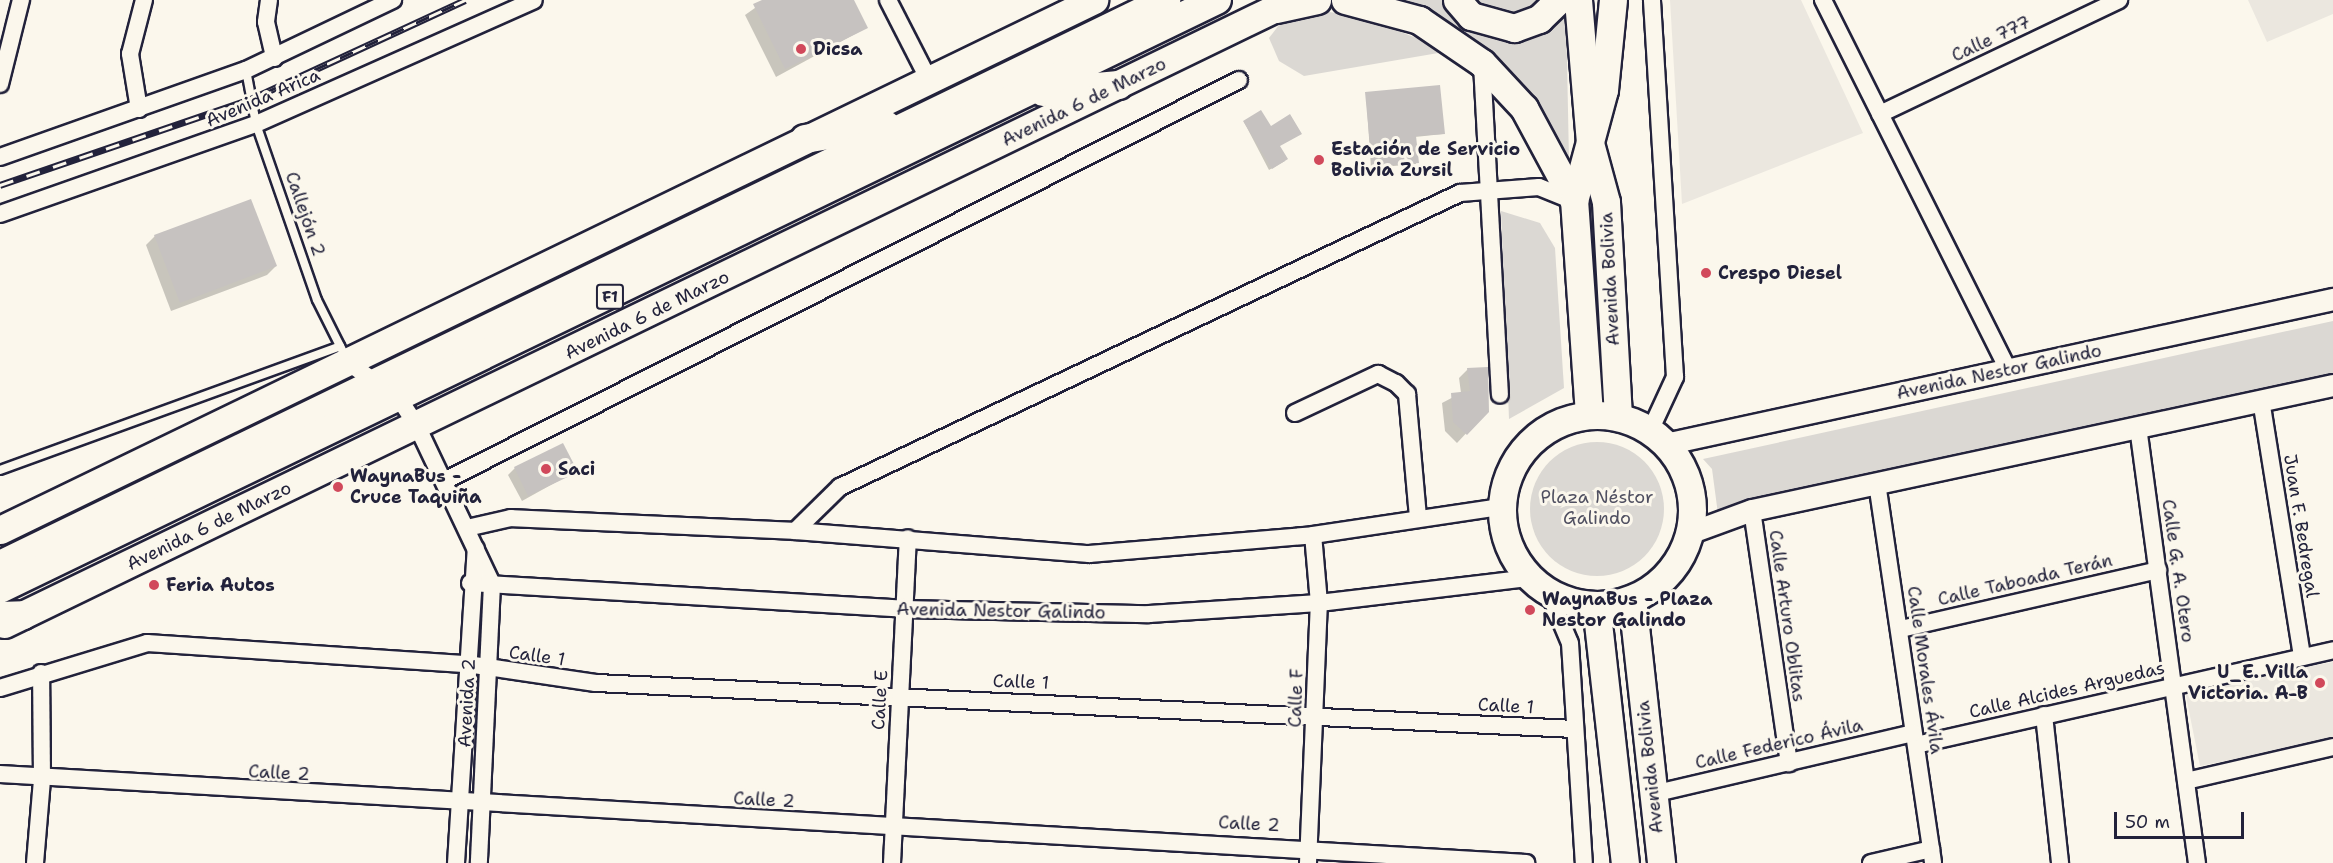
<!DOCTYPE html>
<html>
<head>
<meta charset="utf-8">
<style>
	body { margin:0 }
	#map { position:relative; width:2333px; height:863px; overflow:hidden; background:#fbf7ec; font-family:"Shantell Sans",sans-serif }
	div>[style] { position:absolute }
	.built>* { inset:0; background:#ebe7df }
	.green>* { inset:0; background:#dbd8d3 }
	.round { border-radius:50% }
	.shadow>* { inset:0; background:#0003 }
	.building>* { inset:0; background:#c6c2c0 }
	.roads { filter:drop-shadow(2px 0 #22223b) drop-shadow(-2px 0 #22223b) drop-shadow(0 2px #22223b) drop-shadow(0 -2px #22223b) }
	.service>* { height:8px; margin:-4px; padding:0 4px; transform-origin:4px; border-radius:4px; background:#fbf7ec }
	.minor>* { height:16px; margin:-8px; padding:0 8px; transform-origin:8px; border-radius:8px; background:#fbf7ec }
	.tertiary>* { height:21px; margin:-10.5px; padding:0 10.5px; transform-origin:10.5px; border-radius:10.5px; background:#fbf7ec }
	.primary>* { height:27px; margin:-13.5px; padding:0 13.5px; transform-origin:13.5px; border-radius:13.5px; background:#fbf7ec }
	.primary>.ring { margin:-13.5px; padding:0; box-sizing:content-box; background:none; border:27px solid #fbf7ec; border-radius:50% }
	.trunk>* { height:28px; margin:-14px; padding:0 14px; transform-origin:14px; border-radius:14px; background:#fbf7ec }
	.rail>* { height:7px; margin-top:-3.5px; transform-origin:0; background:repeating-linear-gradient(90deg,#fbf7ec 0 14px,#22223b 0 28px); box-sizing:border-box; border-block:2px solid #22223b }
	.dots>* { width:16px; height:16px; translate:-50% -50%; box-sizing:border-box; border:3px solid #fbf7ec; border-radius:50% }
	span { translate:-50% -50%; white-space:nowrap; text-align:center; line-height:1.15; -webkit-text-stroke:6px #fbf7ec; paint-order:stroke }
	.shield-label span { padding:2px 4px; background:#fbf7ec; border:2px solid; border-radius:4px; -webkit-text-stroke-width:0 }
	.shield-label { font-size:16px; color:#22223b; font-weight:700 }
	.street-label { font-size:18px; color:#22223b }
	.poi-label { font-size:18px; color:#22223b; font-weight:700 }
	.left { translate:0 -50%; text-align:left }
	.right { translate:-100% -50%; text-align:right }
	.park-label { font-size:18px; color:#505061 }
	.scale { position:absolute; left:2114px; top:812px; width:130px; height:27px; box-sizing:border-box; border:3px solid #22223b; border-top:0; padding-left:8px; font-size:18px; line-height:21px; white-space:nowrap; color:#22223b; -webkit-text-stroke:4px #fbf7ec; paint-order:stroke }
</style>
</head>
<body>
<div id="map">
	<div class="built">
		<i style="clip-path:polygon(1670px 0,1801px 0,1863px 133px,1682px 204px)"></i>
		<i style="clip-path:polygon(2248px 0,2333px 0,2333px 14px,2267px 42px)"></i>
		<i style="clip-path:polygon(2333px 662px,2333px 739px,2200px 766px,2185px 691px)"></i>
	</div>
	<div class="green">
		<i style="clip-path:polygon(1398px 0,1446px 0,1469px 27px,1508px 40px,1546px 31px,1566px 11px,1569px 160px,1534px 100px,1483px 45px)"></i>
		<i style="clip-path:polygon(1468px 0,1549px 0,1512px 19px)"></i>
		<i style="clip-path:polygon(1323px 11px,1362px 17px,1450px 51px,1304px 76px,1279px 61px,1269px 38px,1279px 25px)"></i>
		<i style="clip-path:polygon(1501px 211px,1540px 223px,1555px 248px,1564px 388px,1509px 419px)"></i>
		<i style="clip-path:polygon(2333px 321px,2333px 379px,1718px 514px,1712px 469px,1703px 459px)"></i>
		<i class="round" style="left:1530px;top:442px;width:134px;height:134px"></i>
	</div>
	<div class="shadow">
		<i style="clip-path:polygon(766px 0,852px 0,866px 28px,776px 77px,745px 15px)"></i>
		<i style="clip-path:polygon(1366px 93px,1443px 134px,1415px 137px,1416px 164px,1371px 168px)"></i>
		<i style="clip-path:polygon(1244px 122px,1279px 146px,1285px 161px,1269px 170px)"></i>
		<i style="clip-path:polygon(155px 236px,276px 266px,267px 275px,171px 311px,146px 245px)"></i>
		<i style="clip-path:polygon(1468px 369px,1487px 411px,1457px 443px,1445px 431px,1442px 403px,1461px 393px,1459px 378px)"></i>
		<i style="clip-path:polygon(515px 468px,576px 471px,522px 501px,508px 475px)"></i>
	</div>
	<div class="building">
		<i style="clip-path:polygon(762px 0,854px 0,868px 28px,785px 69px,753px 4px)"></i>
		<i style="clip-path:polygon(1440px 85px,1445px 134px,1416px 136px,1419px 163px,1372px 167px,1365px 92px)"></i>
		<i style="clip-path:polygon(1261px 110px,1271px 126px,1290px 114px,1302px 134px,1280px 146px,1288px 159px,1272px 169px,1243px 121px)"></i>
		<i style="clip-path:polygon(251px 199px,277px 266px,180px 303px,154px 235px)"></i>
		<i style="clip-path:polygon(1488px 367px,1489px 412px,1467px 435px,1453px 422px,1451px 393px,1470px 391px,1467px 368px)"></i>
		<i style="clip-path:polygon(563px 443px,578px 472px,528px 496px,514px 467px)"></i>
	</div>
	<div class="roads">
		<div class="service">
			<i style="left:246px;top:70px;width:55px;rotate:79.5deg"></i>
			<i style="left:256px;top:124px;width:186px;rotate:70.9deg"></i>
			<i style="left:317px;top:300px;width:56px;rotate:63.4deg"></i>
			<i style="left:0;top:470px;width:362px;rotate:-20deg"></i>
		</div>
		<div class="minor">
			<i style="left:269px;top:0;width:22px;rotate:98deg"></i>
			<i style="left:266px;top:22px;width:37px;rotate:77deg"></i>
			<i style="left:888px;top:0;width:90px;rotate:62.9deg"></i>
			<i style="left:1823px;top:0;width:414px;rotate:63.4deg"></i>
			<i style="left:1482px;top:64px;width:331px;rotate:86.9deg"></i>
			<i style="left:0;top:84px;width:87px;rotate:-76deg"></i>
			<i style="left:139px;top:109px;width:56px;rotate:-99.3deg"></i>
			<i style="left:130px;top:54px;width:56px;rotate:-75.5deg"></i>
			<i style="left:1880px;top:114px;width:265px;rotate:-25.5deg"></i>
			<i style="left:0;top:157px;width:261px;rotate:-19.5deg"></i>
			<i style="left:246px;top:70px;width:163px;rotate:-25.5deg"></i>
			<i style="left:0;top:214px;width:271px;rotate:-19.4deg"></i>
			<i style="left:256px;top:124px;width:304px;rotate:-24deg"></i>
			<i style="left:349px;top:363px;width:63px;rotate:36deg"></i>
			<i style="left:400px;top:400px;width:33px;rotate:57deg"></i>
			<i style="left:418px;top:428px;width:173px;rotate:64.6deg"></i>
			<i style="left:492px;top:584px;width:279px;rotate:92.7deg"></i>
			<i style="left:2261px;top:400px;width:260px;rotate:80.9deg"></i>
			<i style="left:1295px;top:413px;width:92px;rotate:-25.2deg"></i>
			<i style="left:1378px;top:374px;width:20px;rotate:27deg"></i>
			<i style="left:1396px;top:383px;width:16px;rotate:45deg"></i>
			<i style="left:1407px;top:394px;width:124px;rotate:84.9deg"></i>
			<i style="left:2138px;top:427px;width:440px;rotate:82.3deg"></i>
			<i style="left:1650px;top:431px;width:60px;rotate:-65.2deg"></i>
			<i style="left:1675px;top:377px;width:378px;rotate:-93.5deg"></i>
			<i style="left:446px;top:480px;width:888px;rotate:-26.77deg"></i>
			<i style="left:1877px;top:483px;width:384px;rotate:81.6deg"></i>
			<i style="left:1752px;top:510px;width:256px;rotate:81.7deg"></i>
			<i style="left:467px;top:528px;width:45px;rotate:-12.8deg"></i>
			<i style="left:511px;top:518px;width:284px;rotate:2.6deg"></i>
			<i style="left:795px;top:531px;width:295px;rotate:4.5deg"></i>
			<i style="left:1089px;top:554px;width:225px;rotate:-4.8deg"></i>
			<i style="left:1313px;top:535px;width:190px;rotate:-8.5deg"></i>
			<i style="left:795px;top:531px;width:63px;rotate:-44.4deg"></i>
			<i style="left:840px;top:487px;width:686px;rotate:-25.37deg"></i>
			<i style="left:1460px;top:193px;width:79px;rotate:-4.3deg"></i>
			<i style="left:1539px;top:187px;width:38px;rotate:22deg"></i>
			<i style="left:470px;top:583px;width:435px;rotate:3.4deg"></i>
			<i style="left:904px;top:609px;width:245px;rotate:1.2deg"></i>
			<i style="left:1149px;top:614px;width:170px;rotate:-3.7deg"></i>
			<i style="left:1319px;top:603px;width:212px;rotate:-6.8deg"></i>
			<i style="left:1548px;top:591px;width:56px;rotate:67.1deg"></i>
			<i style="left:1570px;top:643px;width:220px;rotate:86.4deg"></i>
			<i style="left:1901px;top:629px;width:264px;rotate:-12.9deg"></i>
			<i style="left:0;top:688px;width:154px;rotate:-17deg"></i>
			<i style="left:147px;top:643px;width:321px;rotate:3.8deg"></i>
			<i style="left:467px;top:664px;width:130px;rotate:8.4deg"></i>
			<i style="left:596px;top:683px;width:979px;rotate:2.69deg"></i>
			<i style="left:2044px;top:715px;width:149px;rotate:83.8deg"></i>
			<i style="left:1916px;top:745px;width:428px;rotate:-12.8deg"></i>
			<i style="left:0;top:774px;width:1529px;rotate:3.34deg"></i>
			<i style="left:2186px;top:781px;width:151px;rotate:-13deg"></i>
			<i style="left:1653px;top:794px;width:267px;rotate:-13.2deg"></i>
			<i style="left:35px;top:863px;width:84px;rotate:-85.2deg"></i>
			<i style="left:42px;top:779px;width:106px;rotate:-90.5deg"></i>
			<i style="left:456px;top:863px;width:315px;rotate:-86.4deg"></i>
			<i style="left:892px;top:863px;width:325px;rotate:-87.2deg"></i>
			<i style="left:1308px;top:863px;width:260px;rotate:-87.6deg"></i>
			<i style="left:1319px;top:603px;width:68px;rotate:-95deg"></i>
			<i style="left:1871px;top:863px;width:62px;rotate:-13.1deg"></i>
		</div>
		<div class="tertiary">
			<i style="left:1665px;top:444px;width:684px;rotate:-12.25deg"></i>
			<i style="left:1689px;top:533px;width:67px;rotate:-20.1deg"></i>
			<i style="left:1752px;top:510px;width:594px;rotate:-12.14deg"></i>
		</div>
		<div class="primary">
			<i style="left:1345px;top:0;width:77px;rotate:15.1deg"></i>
			<i style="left:1419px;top:20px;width:76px;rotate:34.3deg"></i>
			<i style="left:1482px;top:63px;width:62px;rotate:47deg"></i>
			<i style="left:1524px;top:108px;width:106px;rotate:61.7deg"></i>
			<i style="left:1457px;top:0;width:21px;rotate:49deg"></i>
			<i style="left:1471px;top:16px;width:45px;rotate:15.6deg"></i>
			<i style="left:1514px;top:28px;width:27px;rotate:-20deg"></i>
			<i style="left:1539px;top:19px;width:28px;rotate:-44deg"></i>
			<i style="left:1578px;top:0;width:144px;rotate:85.2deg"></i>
			<i style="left:1590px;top:143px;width:61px;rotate:74.8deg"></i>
			<i style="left:1606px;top:202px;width:215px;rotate:86.8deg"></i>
			<i style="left:1276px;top:9px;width:42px;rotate:-12.4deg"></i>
			<i style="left:1589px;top:414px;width:214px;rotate:-94deg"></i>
			<i style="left:1574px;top:201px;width:115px;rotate:-74.9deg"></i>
			<i style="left:1604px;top:90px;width:90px;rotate:-84.3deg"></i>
			<i class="ring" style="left:1502px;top:415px;width:163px;height:163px"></i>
			<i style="left:0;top:530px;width:1216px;rotate:-25.85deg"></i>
			<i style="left:1632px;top:599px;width:266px;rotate:83.7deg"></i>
			<i style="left:1596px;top:605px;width:260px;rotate:83.6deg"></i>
			<i style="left:4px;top:624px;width:1431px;rotate:-25.85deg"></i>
		</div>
		<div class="trunk">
			<i style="left:1043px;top:92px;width:76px;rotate:-5.3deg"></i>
			<i style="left:805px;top:139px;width:82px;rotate:-9.8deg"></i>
			<i style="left:0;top:565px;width:1296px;rotate:-25.85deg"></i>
			<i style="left:0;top:589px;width:1352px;rotate:-25.83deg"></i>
			<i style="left:0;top:616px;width:23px;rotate:-2deg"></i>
		</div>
	</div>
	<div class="rail">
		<i style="left:0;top:185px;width:265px;rotate:-18.9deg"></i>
		<i style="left:251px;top:99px;width:236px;rotate:-24.8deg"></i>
	</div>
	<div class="dots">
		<i style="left:801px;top:49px;background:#d1495b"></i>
		<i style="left:1319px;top:160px;background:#d1495b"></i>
		<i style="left:1706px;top:273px;background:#d1495b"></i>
		<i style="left:546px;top:469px;background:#d1495b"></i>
		<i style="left:338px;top:487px;background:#d1495b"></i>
		<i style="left:154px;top:585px;background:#d1495b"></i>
		<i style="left:1530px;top:610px;background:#d1495b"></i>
		<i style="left:2320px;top:683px;background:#d1495b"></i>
	</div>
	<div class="shield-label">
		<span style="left:610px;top:297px">F1</span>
	</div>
	<div class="street-label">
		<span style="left:1991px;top:39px;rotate:-25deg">Calle 777</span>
		<span style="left:263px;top:98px;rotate:-23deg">Avenida Arica</span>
		<span style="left:1084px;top:102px;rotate:-26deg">Avenida 6 de Marzo</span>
		<span style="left:305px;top:214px;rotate:71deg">Callejón 2</span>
		<span style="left:1610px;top:279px;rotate:-93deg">Avenida Bolivia</span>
		<span style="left:647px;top:315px;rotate:-26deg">Avenida 6 de Marzo</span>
		<span style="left:1999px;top:372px;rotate:-12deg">Avenida Nestor Galindo</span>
		<span style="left:209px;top:526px;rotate:-26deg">Avenida 6 de Marzo</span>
		<span style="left:2301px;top:526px;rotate:81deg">Juan F. Bedregal</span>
		<span style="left:2178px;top:571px;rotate:82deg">Calle G. A. Otero</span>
		<span style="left:2025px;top:580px;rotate:-13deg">Calle Taboada Terán</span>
		<span style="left:1001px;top:611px;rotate:1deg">Avenida Nestor Galindo</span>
		<span style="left:1787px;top:616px;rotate:82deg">Calle Arturo Oblitas</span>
		<span style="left:537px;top:656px;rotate:8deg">Calle 1</span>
		<span style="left:1925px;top:670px;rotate:82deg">Calle Morales Ávila</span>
		<span style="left:1021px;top:682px;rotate:2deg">Calle 1</span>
		<span style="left:2067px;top:690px;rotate:-13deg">Calle Alcides Arguedas</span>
		<span style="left:1296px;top:698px;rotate:-88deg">Calle F</span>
		<span style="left:880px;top:700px;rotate:-87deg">Calle E</span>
		<span style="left:467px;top:703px;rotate:-87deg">Avenida 2</span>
		<span style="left:1506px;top:706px;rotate:3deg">Calle 1</span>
		<span style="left:1779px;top:744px;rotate:-13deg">Calle Federico Ávila</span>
		<span style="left:1650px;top:767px;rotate:-96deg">Avenida Bolivia</span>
		<span style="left:279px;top:773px;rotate:3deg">Calle 2</span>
		<span style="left:764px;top:800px;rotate:3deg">Calle 2</span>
		<span style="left:1249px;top:824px;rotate:3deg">Calle 2</span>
	</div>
	<div class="poi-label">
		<span class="left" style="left:813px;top:49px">Dicsa</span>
		<span class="left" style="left:1331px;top:160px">Estación de Servicio<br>Bolivia Zursil</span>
		<span class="left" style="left:1718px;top:273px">Crespo Diesel</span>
		<span class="left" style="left:558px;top:469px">Saci</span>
		<span class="left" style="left:350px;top:487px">WaynaBus -<br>Cruce Taquiña</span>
		<span class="left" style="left:166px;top:585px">Feria Autos</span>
		<span class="left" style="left:1542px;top:610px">WaynaBus - Plaza<br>Nestor Galindo</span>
		<span class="right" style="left:2308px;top:683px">U_E. Villa<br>Victoria. A-B</span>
	</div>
	<div class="park-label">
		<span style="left:1597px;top:508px">Plaza Néstor<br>Galindo</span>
	</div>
	<div class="scale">50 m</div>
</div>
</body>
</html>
